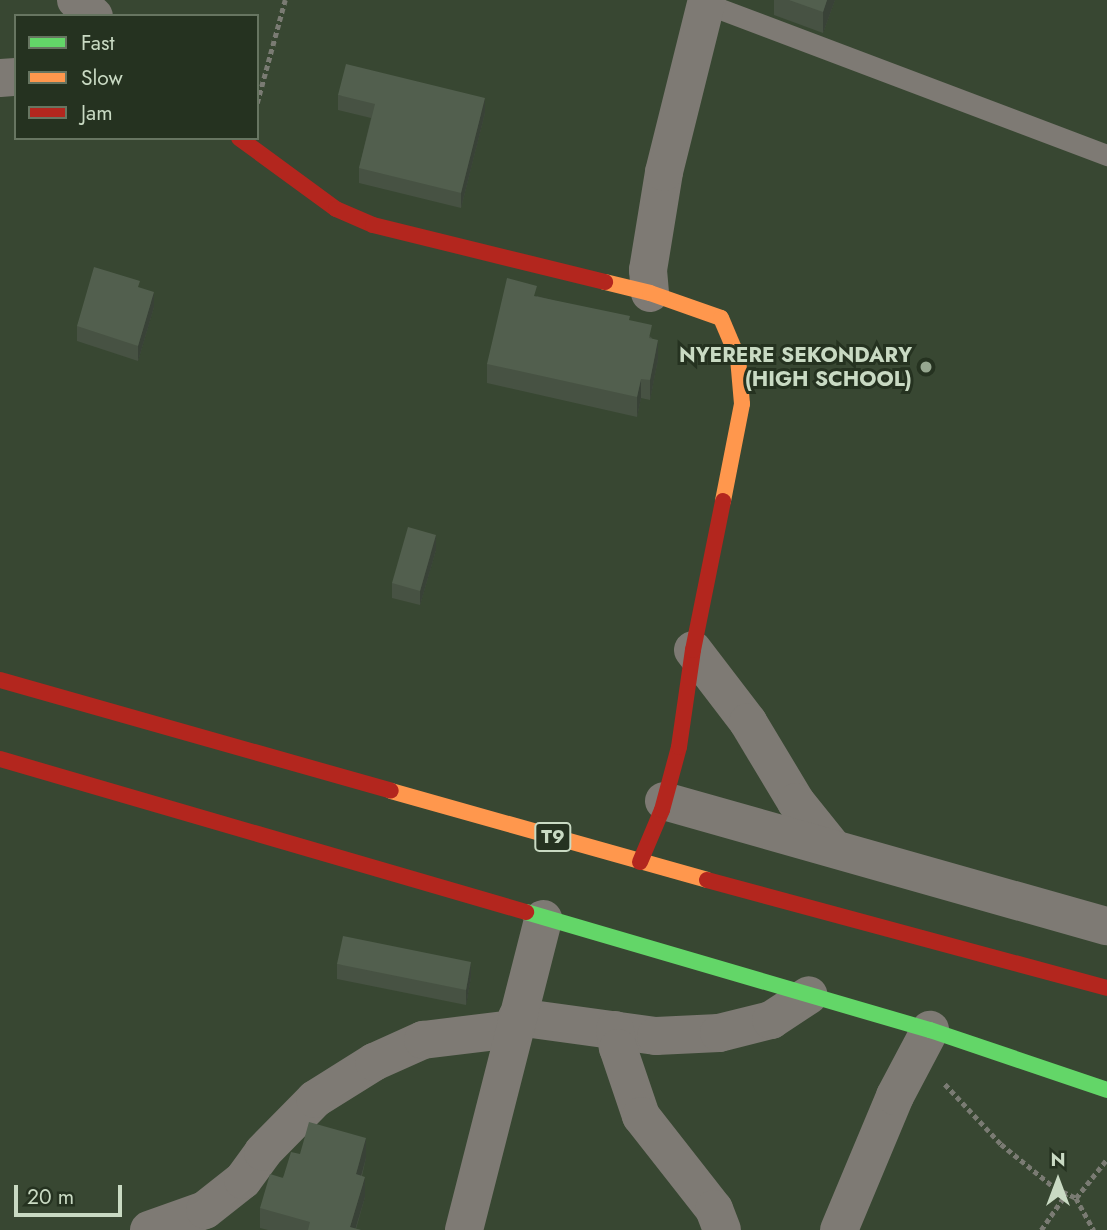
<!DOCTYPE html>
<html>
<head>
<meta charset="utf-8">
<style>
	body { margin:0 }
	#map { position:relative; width:1107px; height:1230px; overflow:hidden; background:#384732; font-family:Jost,sans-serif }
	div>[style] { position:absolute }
	.path>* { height:4.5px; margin-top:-2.25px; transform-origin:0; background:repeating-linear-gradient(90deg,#7a7b73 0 5px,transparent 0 8.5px) }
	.lane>* { height:21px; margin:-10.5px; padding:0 10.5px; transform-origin:10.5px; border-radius:10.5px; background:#7e7a74 }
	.street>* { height:38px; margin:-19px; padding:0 19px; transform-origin:19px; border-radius:19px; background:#7e7a74 }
	.fast>* { height:16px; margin:-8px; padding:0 8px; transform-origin:8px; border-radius:8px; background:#63d668 }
	.slow>* { height:16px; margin:-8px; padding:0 8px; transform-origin:8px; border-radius:8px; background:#ff974d }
	.jam>* { height:16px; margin:-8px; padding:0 8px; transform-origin:8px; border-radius:8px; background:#b3261e }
	.wall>* { inset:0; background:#475243 }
	.shaded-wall>* { inset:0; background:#394237 }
	.building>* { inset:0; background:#525f4e }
	.dots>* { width:19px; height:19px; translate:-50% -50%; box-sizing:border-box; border:4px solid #253220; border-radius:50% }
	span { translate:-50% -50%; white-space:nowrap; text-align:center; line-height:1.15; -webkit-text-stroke:6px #253220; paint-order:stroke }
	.shield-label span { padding:2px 5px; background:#253220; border:2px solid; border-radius:5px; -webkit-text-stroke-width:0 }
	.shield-label { font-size:19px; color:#c9dac3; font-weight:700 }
	.poi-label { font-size:21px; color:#c9dac3; font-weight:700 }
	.right { translate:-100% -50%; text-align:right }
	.legend { position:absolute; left:14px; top:14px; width:245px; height:126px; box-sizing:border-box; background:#253220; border:2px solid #677561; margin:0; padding:9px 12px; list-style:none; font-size:21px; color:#c9dac3 }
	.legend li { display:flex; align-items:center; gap:14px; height:35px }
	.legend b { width:35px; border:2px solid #677561 }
	.north { position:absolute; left:1023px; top:1146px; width:70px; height:70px; -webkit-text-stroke:5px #253220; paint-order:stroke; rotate:0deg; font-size:19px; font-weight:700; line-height:28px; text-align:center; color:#c9dac3 }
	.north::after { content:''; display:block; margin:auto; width:24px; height:32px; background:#c9dac3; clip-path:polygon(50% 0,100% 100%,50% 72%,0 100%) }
	.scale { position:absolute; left:14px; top:1185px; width:108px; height:32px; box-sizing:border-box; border:4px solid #c9dac3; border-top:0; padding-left:9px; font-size:21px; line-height:24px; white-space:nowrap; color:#c9dac3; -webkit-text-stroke:5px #253220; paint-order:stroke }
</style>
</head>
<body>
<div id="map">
	<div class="path">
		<i style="left:257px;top:103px;width:107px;rotate:-74.8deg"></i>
		<i style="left:945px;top:1084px;width:82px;rotate:47deg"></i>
		<i style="left:1001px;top:1144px;width:70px;rotate:39.2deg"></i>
		<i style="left:1055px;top:1188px;width:23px;rotate:25deg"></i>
		<i style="left:1076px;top:1198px;width:37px;rotate:61deg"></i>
		<i style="left:1076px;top:1198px;width:50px;rotate:-51.5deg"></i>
		<i style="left:1041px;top:1230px;width:44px;rotate:-55.2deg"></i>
	</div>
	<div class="lane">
		<i style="left:707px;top:4px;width:428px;rotate:20.7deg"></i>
	</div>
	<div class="street">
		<i style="left:76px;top:0;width:24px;rotate:42deg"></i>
		<i style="left:0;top:78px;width:16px;rotate:-4deg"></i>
		<i style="left:650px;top:293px;width:23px;rotate:-95deg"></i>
		<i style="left:648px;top:270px;width:99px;rotate:-80.7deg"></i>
		<i style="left:664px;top:172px;width:177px;rotate:-76deg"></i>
		<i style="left:693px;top:650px;width:91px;rotate:52.6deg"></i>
		<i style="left:748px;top:722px;width:93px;rotate:59deg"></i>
		<i style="left:796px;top:802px;width:59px;rotate:51.2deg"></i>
		<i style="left:664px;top:801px;width:460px;rotate:15.8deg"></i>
		<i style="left:517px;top:1017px;width:140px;rotate:7.8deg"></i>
		<i style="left:656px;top:1036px;width:63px;rotate:-2.7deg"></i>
		<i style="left:719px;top:1033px;width:54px;rotate:-14deg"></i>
		<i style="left:771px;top:1020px;width:45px;rotate:-33.3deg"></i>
		<i style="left:615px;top:1030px;width:18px;rotate:81deg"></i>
		<i style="left:618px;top:1048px;width:72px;rotate:71.3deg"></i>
		<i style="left:641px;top:1116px;width:118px;rotate:51.9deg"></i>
		<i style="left:714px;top:1209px;width:22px;rotate:69deg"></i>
		<i style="left:149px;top:1230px;width:59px;rotate:-19.7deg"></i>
		<i style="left:205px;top:1210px;width:48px;rotate:-38.3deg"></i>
		<i style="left:243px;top:1180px;width:34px;rotate:-54deg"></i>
		<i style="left:263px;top:1152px;width:74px;rotate:-45.5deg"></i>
		<i style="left:315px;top:1099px;width:70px;rotate:-32.1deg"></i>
		<i style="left:374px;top:1062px;width:54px;rotate:-24.2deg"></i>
		<i style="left:423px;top:1040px;width:92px;rotate:-6.9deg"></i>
		<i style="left:464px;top:1230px;width:321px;rotate:-75.7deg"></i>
		<i style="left:839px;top:1230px;width:145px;rotate:-67.3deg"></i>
		<i style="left:895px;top:1096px;width:75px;rotate:-62.1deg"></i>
	</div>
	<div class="fast">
		<i style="left:526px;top:912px;width:421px;rotate:16.3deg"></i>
		<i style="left:930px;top:1030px;width:187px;rotate:18.7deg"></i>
	</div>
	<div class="slow">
		<i style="left:605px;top:282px;width:46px;rotate:13.7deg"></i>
		<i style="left:650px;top:293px;width:75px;rotate:19.4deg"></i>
		<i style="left:721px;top:318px;width:43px;rotate:67deg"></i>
		<i style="left:738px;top:358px;width:46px;rotate:85deg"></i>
		<i style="left:742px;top:404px;width:99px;rotate:101.1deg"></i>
		<i style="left:391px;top:791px;width:328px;rotate:15.7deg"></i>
	</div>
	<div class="jam">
		<i style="left:239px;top:138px;width:120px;rotate:36.2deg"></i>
		<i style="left:336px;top:209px;width:40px;rotate:23.4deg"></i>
		<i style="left:373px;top:225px;width:239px;rotate:13.8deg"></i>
		<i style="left:0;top:680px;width:406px;rotate:15.8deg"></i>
		<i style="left:0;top:759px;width:548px;rotate:16.22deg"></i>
		<i style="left:640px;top:862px;width:56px;rotate:-67.1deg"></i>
		<i style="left:662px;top:810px;width:65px;rotate:-74.9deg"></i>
		<i style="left:679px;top:747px;width:98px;rotate:-81.8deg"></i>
		<i style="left:693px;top:650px;width:152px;rotate:-78.6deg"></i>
		<i style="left:707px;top:880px;width:414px;rotate:15.1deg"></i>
	</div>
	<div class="wall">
		<i style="clip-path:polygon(774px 0,835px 0,823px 33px,774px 15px)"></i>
		<i style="clip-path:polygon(338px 95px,485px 113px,461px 208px,359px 183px,359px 168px,371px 118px,338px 110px)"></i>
		<i style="clip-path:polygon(140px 288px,154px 307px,138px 361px,77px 341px,77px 326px)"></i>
		<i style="clip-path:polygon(537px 296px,630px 321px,652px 338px,658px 359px,650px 400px,641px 398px,637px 417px,487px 383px,487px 364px)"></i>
		<i style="clip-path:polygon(436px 550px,420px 605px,392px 598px,392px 583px)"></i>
		<i style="clip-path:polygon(337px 964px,471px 977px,466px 1005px,337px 979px)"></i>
		<i style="clip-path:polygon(300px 1154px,366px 1158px,362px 1176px,365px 1197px,356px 1229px,361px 1230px,268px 1230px,260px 1228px,260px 1208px)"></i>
	</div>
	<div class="shaded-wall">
		<i style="clip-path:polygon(827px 0,835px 0,823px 33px,823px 12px)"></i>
		<i style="clip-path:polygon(485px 98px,485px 113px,461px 208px,461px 193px)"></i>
		<i style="clip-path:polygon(154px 292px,154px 307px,138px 361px,138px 346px)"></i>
		<i style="clip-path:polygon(658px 340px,658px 359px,650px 400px,650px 380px)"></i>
		<i style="clip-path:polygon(641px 379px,641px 398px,637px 417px,637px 397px)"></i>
		<i style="clip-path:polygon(436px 535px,436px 550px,420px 605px,420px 591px)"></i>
		<i style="clip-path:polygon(471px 962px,471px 977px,466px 1005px,466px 990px)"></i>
		<i style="clip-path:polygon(366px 1138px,366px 1158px,356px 1194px,356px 1174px)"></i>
		<i style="clip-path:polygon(365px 1177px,365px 1197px,355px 1230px,350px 1227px)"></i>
	</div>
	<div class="building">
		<i style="clip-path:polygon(789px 0,827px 0,823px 12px)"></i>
		<i style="clip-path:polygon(346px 64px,485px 98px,461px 193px,359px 168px,375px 104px,338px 95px)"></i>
		<i style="clip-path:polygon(94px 267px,140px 281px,138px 287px,154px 292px,138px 346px,77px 326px)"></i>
		<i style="clip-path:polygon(507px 278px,537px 286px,534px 296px,630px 316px,629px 320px,652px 325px,649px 338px,658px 340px,650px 380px,641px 379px,637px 397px,487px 364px)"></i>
		<i style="clip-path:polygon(408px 527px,436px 535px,420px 591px,392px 583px)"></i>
		<i style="clip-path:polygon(343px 936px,471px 962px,466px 990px,337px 964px)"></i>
		<i style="clip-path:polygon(309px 1122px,366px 1138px,356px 1174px,365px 1177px,350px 1227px,361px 1230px,308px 1230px,310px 1222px,260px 1208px,270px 1174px,283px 1178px,291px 1152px,300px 1154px)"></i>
	</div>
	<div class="dots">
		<i style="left:926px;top:367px;background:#96a790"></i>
	</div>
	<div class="shield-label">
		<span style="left:553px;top:837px">T9</span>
	</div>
	<div class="poi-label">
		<span class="right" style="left:912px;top:367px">NYERERE SEKONDARY<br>(HIGH SCHOOL)</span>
	</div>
	<ul class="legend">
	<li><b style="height:9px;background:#63d668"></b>Fast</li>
	<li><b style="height:9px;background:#ff974d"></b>Slow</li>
	<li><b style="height:9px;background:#b3261e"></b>Jam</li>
	</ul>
	<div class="north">N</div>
	<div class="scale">20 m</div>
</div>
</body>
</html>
